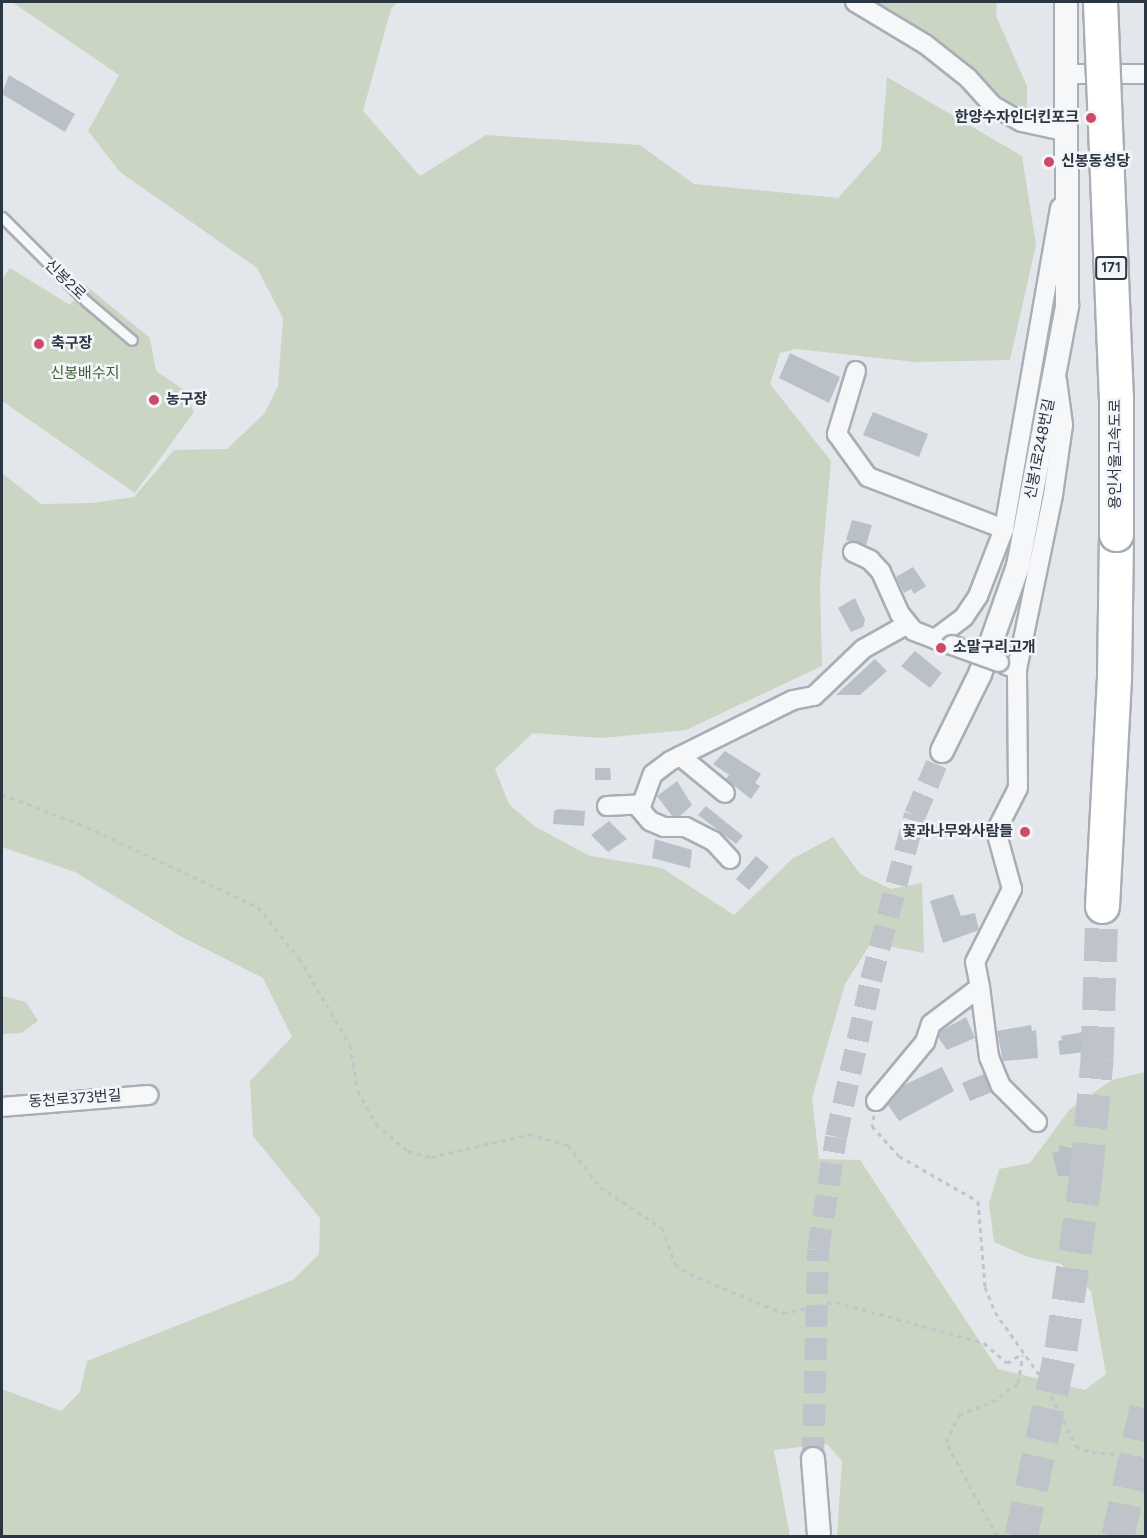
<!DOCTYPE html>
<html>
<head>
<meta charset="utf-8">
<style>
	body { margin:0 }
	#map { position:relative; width:1147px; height:1538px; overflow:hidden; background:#e3e7eb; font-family:Figtree,"Noto Sans KR",sans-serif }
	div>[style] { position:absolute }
	.green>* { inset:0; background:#cad5c4 }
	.building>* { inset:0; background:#bac0c8 }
	.tertiary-tunnel>* { height:22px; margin-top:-11px; transform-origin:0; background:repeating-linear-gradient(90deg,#bec4c9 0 22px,transparent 0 33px) }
	.motorway-tunnel>* { height:33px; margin-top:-16.5px; transform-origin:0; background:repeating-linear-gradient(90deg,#bec4c9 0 33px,transparent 0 49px) }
	.path>* { height:3px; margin-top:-1.5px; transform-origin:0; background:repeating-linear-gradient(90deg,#c1c5ca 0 4.5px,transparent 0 9px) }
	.roads { filter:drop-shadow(2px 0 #a8aeb5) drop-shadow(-2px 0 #a8aeb5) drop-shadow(0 2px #a8aeb5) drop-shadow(0 -2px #a8aeb5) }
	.service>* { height:9px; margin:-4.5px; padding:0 4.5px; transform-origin:4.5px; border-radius:4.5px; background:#f6f7f9 }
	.minor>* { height:18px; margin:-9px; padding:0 9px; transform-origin:9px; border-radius:9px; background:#f6f7f9 }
	.tertiary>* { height:22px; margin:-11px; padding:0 11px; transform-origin:11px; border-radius:11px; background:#f6f7f9 }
	.motorway>* { height:33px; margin:-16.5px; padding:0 16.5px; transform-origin:16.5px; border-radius:16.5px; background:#fff }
	.bridges { filter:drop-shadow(2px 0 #a8aeb5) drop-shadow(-2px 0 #a8aeb5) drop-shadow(0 2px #a8aeb5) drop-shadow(0 -2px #a8aeb5) }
	.minor-bridge>* { height:18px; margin:-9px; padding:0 9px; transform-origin:9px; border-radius:9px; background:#f6f7f9 }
	.motorway-bridge>* { height:33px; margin:-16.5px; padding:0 16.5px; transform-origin:16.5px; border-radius:16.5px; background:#fff }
	.dots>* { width:16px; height:16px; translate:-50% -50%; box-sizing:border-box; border:3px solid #f3f5f8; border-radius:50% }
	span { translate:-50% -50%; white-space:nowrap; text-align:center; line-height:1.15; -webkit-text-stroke:5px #f3f5f8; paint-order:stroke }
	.shield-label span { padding:2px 4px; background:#f3f5f8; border:2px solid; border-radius:4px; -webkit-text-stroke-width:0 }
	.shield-label { font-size:14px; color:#2b3643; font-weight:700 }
	.poi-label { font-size:15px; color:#2b3643; font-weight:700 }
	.right { translate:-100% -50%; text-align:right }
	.left { translate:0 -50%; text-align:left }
	.street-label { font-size:15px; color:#2b3643 }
	.park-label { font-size:15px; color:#435f38 }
	.frame { position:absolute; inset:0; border:3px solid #2b3643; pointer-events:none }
</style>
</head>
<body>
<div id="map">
	<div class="green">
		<i style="clip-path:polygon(12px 2px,397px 2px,391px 9px,363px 111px,420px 176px,486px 135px,640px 145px,694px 184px,838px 198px,881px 150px,887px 77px,1022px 156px,1036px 245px,1010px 360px,915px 362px,796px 349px,780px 353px,770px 384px,831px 461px,820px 583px,822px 666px,686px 730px,602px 738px,533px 733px,495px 769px,509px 804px,534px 826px,590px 856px,662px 868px,734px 915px,792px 859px,833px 837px,860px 874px,891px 889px,922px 883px,924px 953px,871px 943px,845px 984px,812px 1098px,819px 1159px,860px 1160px,998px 1369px,1085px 1390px,1106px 1374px,1091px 1291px,1061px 1264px,1028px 1257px,994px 1242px,989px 1204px,999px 1169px,1030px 1163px,1070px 1109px,1112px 1080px,1145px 1072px,1145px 1536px,837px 1536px,842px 1461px,827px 1444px,774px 1450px,790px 1536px,2px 1536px,2px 1389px,61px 1411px,80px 1392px,87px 1361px,293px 1280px,319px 1254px,320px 1218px,253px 1136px,250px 1081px,292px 1037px,263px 978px,180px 936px,75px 872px,2px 847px,2px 473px,41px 504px,92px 503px,134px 497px,174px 450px,227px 449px,264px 414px,278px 386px,283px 318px,257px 268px,120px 172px,88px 131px,119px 75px)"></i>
		<i style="clip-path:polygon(857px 2px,997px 2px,996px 16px,1027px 86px,1027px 114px,992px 102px)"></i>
		<i style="clip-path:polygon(10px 268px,70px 305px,85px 285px,150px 338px,156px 371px,184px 390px,194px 412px,135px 493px,2px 401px,2px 279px)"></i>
		<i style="clip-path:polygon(2px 996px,26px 1002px,38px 1021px,21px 1033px,2px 1034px)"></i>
	</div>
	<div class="building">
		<i style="clip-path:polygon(9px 75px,75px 114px,65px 132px,2px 94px)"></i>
		<i style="clip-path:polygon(790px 353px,840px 377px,829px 403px,779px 378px)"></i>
		<i style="clip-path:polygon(873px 412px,928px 434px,919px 457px,863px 435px)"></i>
		<i style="clip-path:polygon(852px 520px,872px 525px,866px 545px,846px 540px)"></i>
		<i style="clip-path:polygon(913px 567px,926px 586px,914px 594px,911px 589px,904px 593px,896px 577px)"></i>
		<i style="clip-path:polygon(855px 598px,865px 620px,863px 627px,851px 632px,838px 608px)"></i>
		<i style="clip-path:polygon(915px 651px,942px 673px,930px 688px,901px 666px)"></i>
		<i style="clip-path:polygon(875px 659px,887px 671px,860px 695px,836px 695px)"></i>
		<i style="clip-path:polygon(725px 751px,761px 774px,755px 783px,760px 786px,751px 799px,726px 779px,729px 775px,713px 764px)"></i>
		<i style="clip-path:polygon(595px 768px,610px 768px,611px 780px,595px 780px)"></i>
		<i style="clip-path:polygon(677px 781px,692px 805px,680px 816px,672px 816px,657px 796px)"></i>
		<i style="clip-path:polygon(706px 806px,743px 836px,736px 844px,698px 815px)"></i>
		<i style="clip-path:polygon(559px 809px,585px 811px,584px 826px,553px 824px,554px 811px)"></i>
		<i style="clip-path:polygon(609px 821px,627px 839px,608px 852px,591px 835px)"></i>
		<i style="clip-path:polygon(655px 839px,692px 850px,690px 868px,652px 858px)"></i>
		<i style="clip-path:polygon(756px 856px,769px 867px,749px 890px,736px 879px)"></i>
		<i style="clip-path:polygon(953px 894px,961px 916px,975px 913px,979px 930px,943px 943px,930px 901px)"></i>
		<i style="clip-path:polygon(966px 1017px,975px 1038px,947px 1050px,938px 1037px,941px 1031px)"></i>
		<i style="clip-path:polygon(1031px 1025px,1032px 1031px,1036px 1030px,1038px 1058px,1003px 1061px,997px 1031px)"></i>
		<i style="clip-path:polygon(1083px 1032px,1085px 1052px,1060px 1055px,1058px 1041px,1062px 1040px,1061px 1036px)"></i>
		<i style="clip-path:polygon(942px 1067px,954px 1091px,899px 1121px,888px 1105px,904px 1085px)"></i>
		<i style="clip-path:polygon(984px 1074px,992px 1092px,970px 1101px,962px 1083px)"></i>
		<i style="clip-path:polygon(1058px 1145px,1072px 1148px,1075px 1168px,1070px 1176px,1058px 1176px,1052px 1153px,1060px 1151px)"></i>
	</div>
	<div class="tertiary-tunnel">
		<i style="left:813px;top:1459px;width:209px;rotate:-88.6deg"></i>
		<i style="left:818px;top:1250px;width:114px;rotate:-80.9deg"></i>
		<i style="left:836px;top:1137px;width:161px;rotate:-77.4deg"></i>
		<i style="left:871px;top:980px;width:171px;rotate:-75.1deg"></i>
		<i style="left:915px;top:815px;width:69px;rotate:-67.1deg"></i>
	</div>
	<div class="motorway-tunnel">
		<i style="left:1021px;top:1536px;width:191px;rotate:-77.9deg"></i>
		<i style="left:1061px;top:1349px;width:175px;rotate:-81.8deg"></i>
		<i style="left:1086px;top:1176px;width:118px;rotate:-84.6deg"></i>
		<i style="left:1097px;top:1059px;width:153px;rotate:-88.1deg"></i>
		<i style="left:1118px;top:1536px;width:131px;rotate:-77.7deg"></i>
	</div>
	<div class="path">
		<i style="left:2px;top:794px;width:91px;rotate:21.2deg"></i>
		<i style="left:87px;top:827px;width:189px;rotate:25.1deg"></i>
		<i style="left:258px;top:907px;width:65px;rotate:51.2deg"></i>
		<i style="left:299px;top:958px;width:101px;rotate:59.6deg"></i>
		<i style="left:350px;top:1045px;width:47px;rotate:80.1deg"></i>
		<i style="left:358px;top:1091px;width:38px;rotate:61deg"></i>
		<i style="left:376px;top:1124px;width:42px;rotate:40.2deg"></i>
		<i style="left:408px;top:1151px;width:24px;rotate:15deg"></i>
		<i style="left:431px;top:1157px;width:101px;rotate:-13.2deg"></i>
		<i style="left:529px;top:1134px;width:41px;rotate:15.8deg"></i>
		<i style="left:568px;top:1145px;width:53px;rotate:52.7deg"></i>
		<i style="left:600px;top:1187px;width:74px;rotate:33.5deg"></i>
		<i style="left:662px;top:1228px;width:38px;rotate:70deg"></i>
		<i style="left:675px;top:1264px;width:18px;rotate:34deg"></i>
		<i style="left:690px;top:1274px;width:101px;rotate:22.8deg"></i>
		<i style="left:783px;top:1313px;width:54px;rotate:-11.7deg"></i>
		<i style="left:836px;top:1302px;width:154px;rotate:15.5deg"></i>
		<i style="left:984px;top:1343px;width:30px;rotate:41deg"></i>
		<i style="left:1007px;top:1363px;width:19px;rotate:-32deg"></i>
		<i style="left:874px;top:1115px;width:11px;rotate:100deg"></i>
		<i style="left:872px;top:1126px;width:40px;rotate:48deg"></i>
		<i style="left:899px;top:1156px;width:91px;rotate:29.7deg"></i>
		<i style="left:978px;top:1201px;width:86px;rotate:85.3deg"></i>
		<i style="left:985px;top:1287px;width:27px;rotate:68deg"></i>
		<i style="left:995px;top:1312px;width:83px;rotate:54.8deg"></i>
		<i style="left:1043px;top:1380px;width:74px;rotate:63.4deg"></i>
		<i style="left:1076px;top:1446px;width:17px;rotate:21deg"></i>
		<i style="left:1092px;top:1452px;width:54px;rotate:5.3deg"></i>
		<i style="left:997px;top:1536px;width:107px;rotate:-118.5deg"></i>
		<i style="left:946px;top:1442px;width:30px;rotate:-64deg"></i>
		<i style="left:959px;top:1415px;width:35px;rotate:-22deg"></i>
		<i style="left:992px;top:1402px;width:32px;rotate:-36deg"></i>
		<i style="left:1018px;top:1383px;width:28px;rotate:-80deg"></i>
	</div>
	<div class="roads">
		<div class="service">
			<i style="left:2px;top:217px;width:119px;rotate:45deg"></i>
			<i style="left:86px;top:301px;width:60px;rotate:40.3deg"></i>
		</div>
		<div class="minor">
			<i style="left:855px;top:2px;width:82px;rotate:31deg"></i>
			<i style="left:925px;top:44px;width:55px;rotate:38.3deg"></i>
			<i style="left:968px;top:78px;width:36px;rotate:48deg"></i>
			<i style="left:992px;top:105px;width:34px;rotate:30deg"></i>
			<i style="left:1022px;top:122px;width:47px;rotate:12.3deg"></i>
			<i style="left:1067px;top:74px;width:79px"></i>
			<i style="left:856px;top:371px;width:66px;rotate:106.8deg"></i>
			<i style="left:837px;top:434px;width:53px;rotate:54.2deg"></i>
			<i style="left:868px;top:477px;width:146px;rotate:20.9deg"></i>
			<i style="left:853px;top:552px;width:19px;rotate:25deg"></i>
			<i style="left:870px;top:560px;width:16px;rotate:47deg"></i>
			<i style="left:881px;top:572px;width:46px;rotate:65.7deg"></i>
			<i style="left:900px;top:614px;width:22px;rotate:51deg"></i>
			<i style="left:914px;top:631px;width:22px;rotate:21deg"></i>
			<i style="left:952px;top:645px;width:18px;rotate:-161deg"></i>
			<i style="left:935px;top:639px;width:36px;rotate:-37deg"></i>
			<i style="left:964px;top:617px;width:25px;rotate:-56deg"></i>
			<i style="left:978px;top:596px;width:72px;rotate:-68.8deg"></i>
			<i style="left:1004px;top:529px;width:326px;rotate:-80.1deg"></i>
			<i style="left:1006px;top:665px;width:12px;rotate:20deg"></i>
			<i style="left:1017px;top:669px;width:178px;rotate:-78.3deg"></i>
			<i style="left:1053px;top:495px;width:71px;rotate:-81.9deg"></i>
			<i style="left:1063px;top:425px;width:45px;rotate:-97.6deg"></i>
			<i style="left:680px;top:756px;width:58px;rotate:39.4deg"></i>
			<i style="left:607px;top:806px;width:35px;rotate:-3deg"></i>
			<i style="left:730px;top:859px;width:25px;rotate:-133deg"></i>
			<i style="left:713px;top:841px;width:30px;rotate:-153deg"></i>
			<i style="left:686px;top:827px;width:22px;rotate:180deg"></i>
			<i style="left:664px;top:827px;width:15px;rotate:-157deg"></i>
			<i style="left:650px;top:821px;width:16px;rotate:-130deg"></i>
			<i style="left:640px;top:809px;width:37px;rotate:-70deg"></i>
			<i style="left:653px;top:774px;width:21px;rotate:-37deg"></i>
			<i style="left:670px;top:761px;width:137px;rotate:-26.4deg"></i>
			<i style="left:793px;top:700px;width:21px;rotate:-11deg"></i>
			<i style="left:814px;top:696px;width:68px;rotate:-43.8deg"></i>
			<i style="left:863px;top:649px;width:51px;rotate:-29.1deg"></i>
			<i style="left:980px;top:987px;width:71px;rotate:82.7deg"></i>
			<i style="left:989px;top:1057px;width:31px;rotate:68deg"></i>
			<i style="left:1001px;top:1086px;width:51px;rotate:45deg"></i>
			<i style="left:876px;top:1101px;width:77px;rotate:-50.3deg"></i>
			<i style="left:925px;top:1042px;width:19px;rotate:-72deg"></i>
			<i style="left:931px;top:1024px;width:61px;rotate:-37.1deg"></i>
			<i style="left:980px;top:987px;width:25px;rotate:-101deg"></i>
			<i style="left:975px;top:962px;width:82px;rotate:-63.1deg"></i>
			<i style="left:1012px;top:889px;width:60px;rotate:-105.4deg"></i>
			<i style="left:996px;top:831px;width:48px;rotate:-62.9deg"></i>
			<i style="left:1018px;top:788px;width:119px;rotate:-90.5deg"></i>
			<i style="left:2px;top:1107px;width:147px;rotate:-4.7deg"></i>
		</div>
		<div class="tertiary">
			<i style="left:942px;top:751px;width:86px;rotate:-63.7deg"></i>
			<i style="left:980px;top:674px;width:114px;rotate:-70.6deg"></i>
			<i style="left:1018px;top:566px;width:265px;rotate:-79.3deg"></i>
			<i style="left:1067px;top:306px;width:304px;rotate:-90.2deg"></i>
			<i style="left:813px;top:1459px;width:77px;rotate:85.5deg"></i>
		</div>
		<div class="motorway">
			<i style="left:1102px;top:906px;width:227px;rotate:-87deg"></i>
			<i style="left:1114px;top:679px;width:145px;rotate:-89.2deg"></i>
		</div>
	</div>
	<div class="bridges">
		<div class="minor-bridge">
			<i style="left:952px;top:645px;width:50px;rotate:19.9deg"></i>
		</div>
		<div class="motorway-bridge">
			<i style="left:1100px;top:2px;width:395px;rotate:87.7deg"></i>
			<i style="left:1116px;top:397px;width:137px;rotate:90deg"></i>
		</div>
	</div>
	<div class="dots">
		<i style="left:1091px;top:118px;background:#cd4a69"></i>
		<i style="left:1049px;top:162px;background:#cd4a69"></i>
		<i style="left:39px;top:344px;background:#cd4a69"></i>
		<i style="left:154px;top:400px;background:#cd4a69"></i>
		<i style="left:941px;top:648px;background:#cd4a69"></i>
		<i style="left:1025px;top:832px;background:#cd4a69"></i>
	</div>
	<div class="shield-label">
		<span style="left:1111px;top:268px">171</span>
	</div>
	<div class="poi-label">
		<span class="right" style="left:1079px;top:118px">한양수자인더킨포크</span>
		<span class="left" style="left:1061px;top:162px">신봉동성당</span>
		<span class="left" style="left:51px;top:344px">축구장</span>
		<span class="left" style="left:166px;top:400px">농구장</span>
		<span class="left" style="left:953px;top:648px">소말구리고개</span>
		<span class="right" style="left:1013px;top:832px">꽃과나무와사람들</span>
	</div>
	<div class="street-label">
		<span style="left:65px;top:280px;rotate:44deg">신봉2로</span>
		<span style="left:1040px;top:449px;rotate:-79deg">신봉1로248번길</span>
		<span style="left:1116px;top:454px;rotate:-90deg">용인서울고속도로</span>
		<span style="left:75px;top:1099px;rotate:-4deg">동천로373번길</span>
	</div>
	<div class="park-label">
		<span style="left:85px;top:374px">신봉배수지</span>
	</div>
	<div class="frame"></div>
</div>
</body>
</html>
